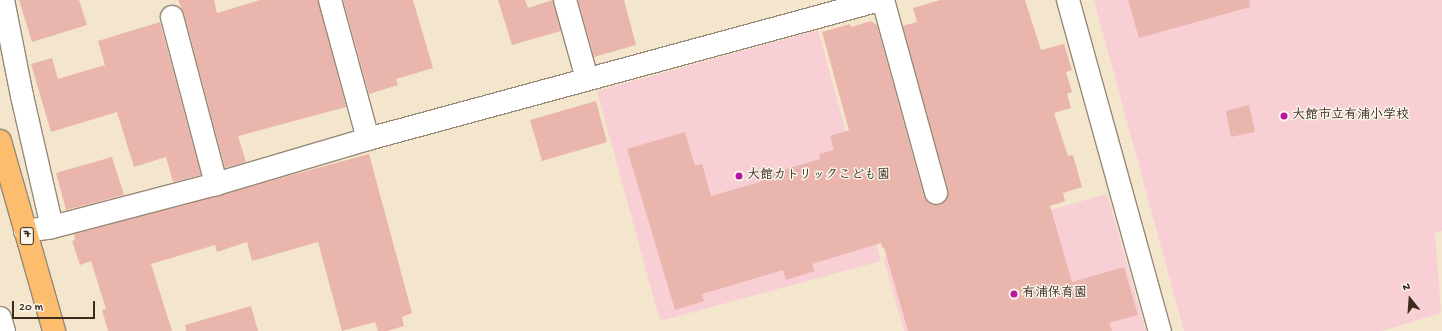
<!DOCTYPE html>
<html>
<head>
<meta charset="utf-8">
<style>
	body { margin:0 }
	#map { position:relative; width:1442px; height:331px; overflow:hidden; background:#f3e6cd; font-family:"Gochi Hand","Klee One",sans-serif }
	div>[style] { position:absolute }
	.built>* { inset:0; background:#f7cfd5 }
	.building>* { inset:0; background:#eab5ac }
	.roads { filter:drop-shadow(1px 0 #978876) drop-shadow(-1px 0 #978876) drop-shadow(0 1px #978876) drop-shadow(0 -1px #978876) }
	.street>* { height:22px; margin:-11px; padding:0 11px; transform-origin:11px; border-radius:11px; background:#fff }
	.highway>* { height:22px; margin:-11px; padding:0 11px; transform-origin:11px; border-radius:11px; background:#fcbd6f }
	.dots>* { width:11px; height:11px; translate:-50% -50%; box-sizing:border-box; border:2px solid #fbf7ec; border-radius:50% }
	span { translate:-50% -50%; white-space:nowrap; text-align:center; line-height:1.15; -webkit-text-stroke:3px #fbf7ec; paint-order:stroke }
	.shield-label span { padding:1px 3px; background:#fbf7ec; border:1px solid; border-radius:3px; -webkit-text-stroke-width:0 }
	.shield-label { font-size:12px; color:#3b2a1e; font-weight:700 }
	.poi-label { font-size:13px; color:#3b2a1e; font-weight:700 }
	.left { translate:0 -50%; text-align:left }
	.north { position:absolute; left:1390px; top:279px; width:40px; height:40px; -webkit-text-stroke:3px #fbf7ec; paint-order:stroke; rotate:343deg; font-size:11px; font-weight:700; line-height:16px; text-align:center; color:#3b2a1e }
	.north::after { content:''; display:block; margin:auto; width:14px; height:18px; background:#3b2a1e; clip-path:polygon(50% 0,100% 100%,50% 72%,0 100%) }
	.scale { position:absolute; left:12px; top:301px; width:83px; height:18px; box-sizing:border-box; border:2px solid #3b2a1e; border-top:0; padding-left:5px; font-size:12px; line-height:14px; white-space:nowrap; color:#3b2a1e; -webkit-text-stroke:3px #fbf7ec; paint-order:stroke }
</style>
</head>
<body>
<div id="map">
	<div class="built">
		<i style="clip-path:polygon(1094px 0,1442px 0,1442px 231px,1435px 233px,1441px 313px,1382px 331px,1184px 331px)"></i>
		<i style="clip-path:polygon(818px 30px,881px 261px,660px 321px,597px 91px)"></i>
		<i style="clip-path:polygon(1107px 194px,1146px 331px,904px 331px,883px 257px)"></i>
	</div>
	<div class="building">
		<i style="clip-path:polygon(19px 0,79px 0,87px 25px,32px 42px)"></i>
		<i style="clip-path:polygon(178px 0,214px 0,217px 13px,260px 0,318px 0,346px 107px,238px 136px,246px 162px,225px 168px,184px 14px)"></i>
		<i style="clip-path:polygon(343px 0,413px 0,433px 68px,396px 79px,398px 85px,369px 94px)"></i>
		<i style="clip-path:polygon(498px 0,525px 0,528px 8px,553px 0,561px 31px,512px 45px)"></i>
		<i style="clip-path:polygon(578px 0,624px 0,636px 45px,594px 57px)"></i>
		<i style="clip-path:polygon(940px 0,1025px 0,1041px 50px,1064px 44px,1072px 70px,1066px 72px,1072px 92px,1067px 94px,1071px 108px,1054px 113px,1068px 156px,1073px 155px,1082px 187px,1063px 193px,1065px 201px,1050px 206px,1072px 282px,1124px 267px,1138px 315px,1109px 323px,1112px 331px,908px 331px,884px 247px,882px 248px,881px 243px,812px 264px,815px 271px,786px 280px,783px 270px,702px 294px,704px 301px,675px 310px,627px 149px,685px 132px,695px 166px,702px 164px,711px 196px,760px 182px,759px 177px,820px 159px,819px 154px,834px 150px,830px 136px,849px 130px,822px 32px,850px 24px,851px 27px,871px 21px,877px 25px,924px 196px,927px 202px,932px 205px,940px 205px,945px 201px,948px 197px,948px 190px,903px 26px,917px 22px,913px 8px)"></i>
		<i style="clip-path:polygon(1128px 0,1249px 0,1250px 7px,1139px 38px)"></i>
		<i style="clip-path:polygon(160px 22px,201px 175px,173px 182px,166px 157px,134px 167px,117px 112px,51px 132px,31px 64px,52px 58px,58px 79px,105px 65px,98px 41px)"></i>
		<i style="clip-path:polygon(596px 101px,607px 142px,542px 161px,530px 120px)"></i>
		<i style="clip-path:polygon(1249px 105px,1255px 132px,1231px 137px,1226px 111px)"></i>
		<i style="clip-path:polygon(369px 154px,412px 313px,402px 317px,404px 326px,387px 331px,378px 331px,375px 322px,342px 331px,318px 242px,252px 261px,247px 242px,217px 252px,215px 245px,151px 264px,172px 331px,108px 331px,102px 310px,106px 309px,91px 261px,80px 265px,72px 241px,75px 240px,74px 234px)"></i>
		<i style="clip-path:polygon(112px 157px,124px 195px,66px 210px,56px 173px)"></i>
		<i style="clip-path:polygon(251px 306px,258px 331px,186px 331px,185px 325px)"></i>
	</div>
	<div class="roads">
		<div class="street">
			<i style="left:3px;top:0;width:98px;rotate:78.8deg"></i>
			<i style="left:22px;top:96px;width:134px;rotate:77.1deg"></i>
			<i style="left:330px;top:0;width:144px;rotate:74.7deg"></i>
			<i style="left:565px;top:0;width:82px;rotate:74.4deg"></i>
			<i style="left:883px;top:0;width:200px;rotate:74.6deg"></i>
			<i style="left:1068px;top:0;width:344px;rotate:74.5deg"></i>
			<i style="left:172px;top:17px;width:173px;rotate:75.2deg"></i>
			<i style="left:25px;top:231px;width:27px;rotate:-8deg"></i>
			<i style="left:52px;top:227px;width:170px;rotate:-14.7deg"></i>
			<i style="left:216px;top:184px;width:159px;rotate:-16.5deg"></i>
			<i style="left:368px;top:139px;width:531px;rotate:-15.19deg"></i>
			<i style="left:0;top:318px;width:14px;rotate:73deg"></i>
		</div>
		<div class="highway">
			<i style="left:0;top:141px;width:198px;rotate:74.1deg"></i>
		</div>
	</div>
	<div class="dots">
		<i style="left:1284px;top:116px;background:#b5179e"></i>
		<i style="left:739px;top:176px;background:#b5179e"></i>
		<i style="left:1014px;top:294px;background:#b5179e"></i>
	</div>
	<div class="shield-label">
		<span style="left:27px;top:236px">7</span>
	</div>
	<div class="poi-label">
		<span class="left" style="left:1292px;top:116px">大館市立有浦小学校</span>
		<span class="left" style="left:747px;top:176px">大館カトリックこども園</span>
		<span class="left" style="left:1022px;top:294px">有浦保育園</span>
	</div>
	<div class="north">N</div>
	<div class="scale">20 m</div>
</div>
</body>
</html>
